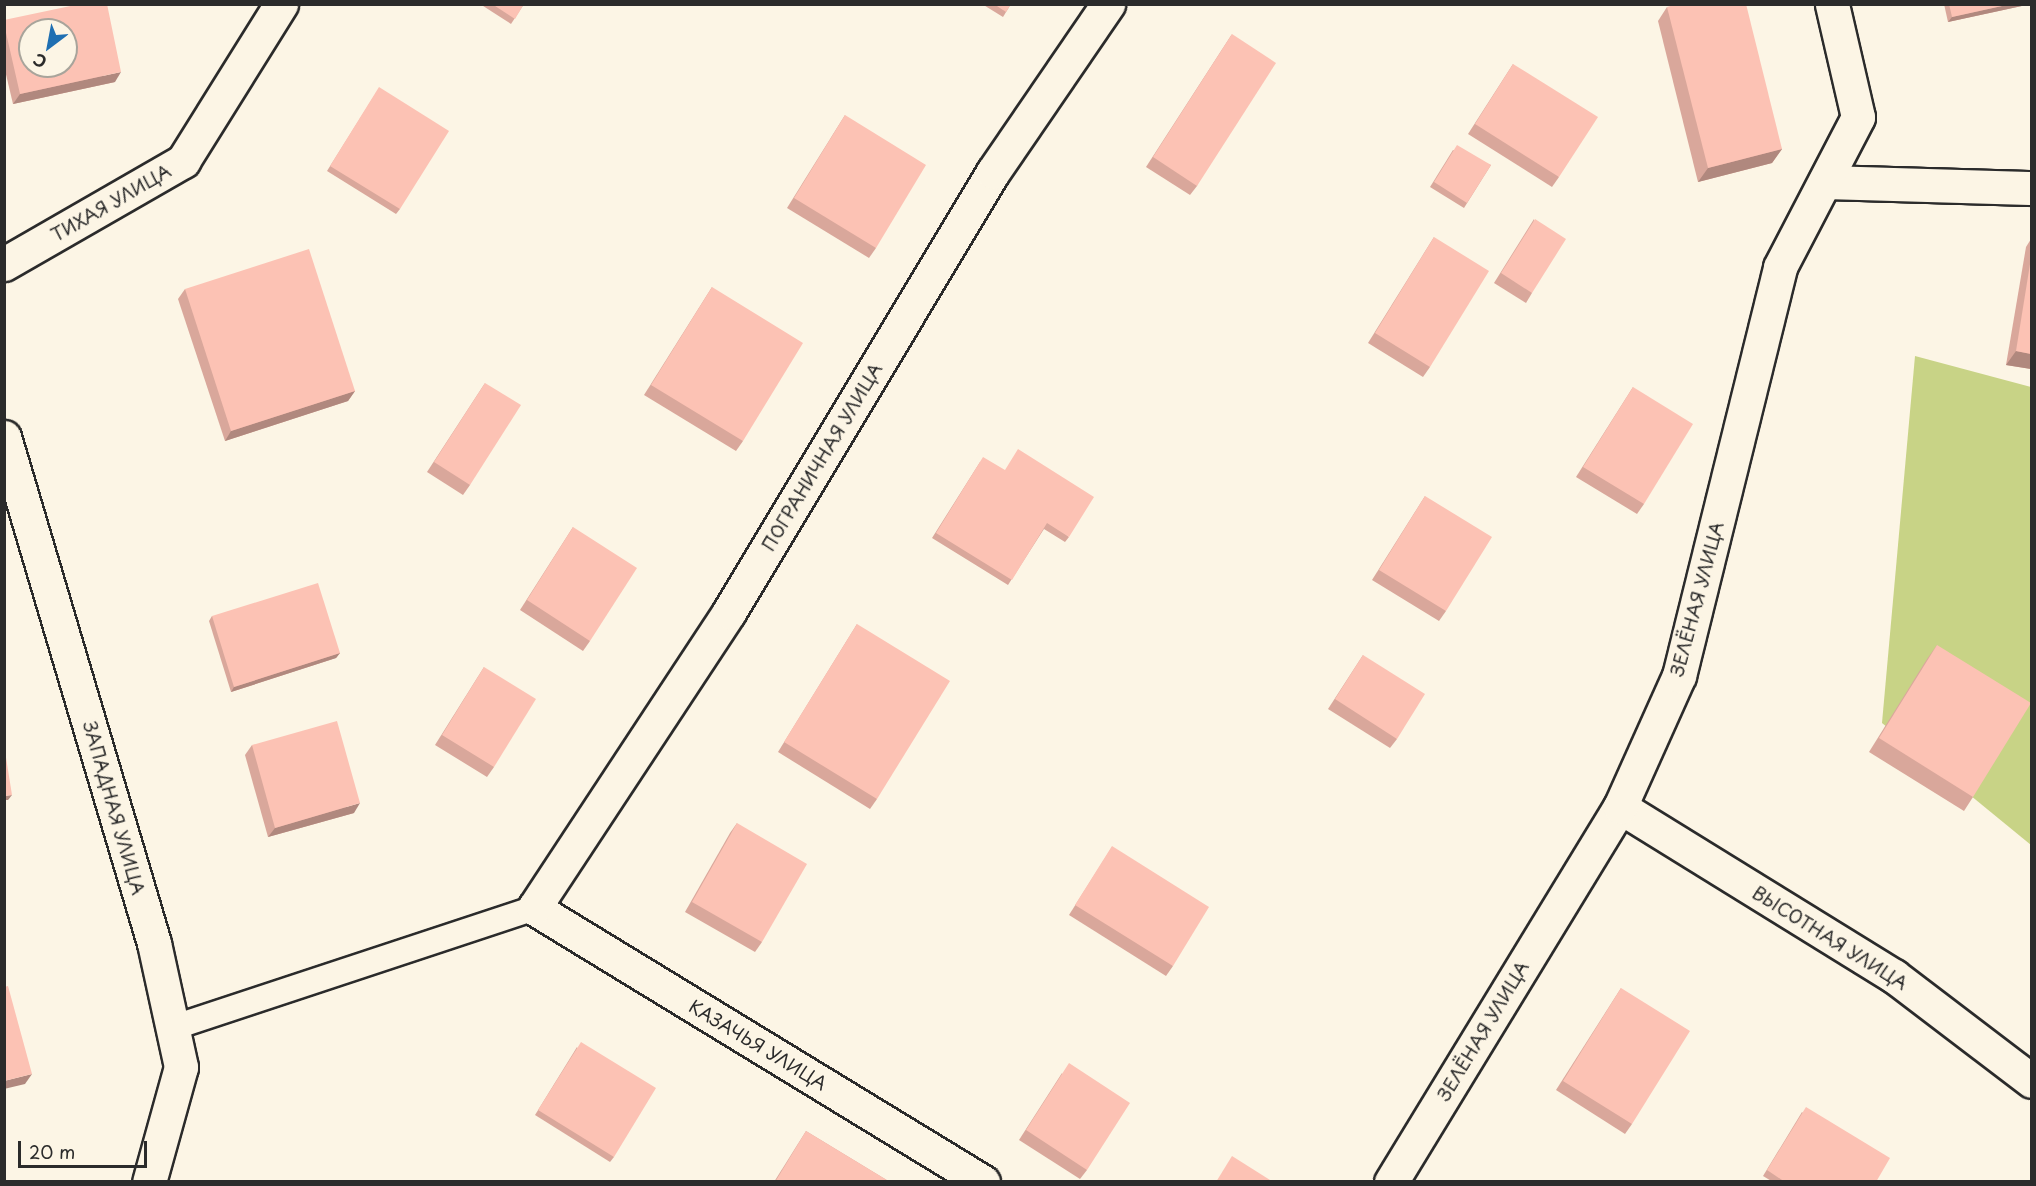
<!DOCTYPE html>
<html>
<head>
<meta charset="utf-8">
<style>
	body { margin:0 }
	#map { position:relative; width:2036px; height:1186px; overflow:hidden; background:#fcf5e5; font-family:"Playpen Sans",sans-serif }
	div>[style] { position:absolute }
	.green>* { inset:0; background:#c8d386 }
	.roads { filter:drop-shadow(2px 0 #2b2b2b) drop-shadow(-2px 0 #2b2b2b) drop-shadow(0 2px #2b2b2b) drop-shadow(0 -2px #2b2b2b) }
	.lane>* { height:24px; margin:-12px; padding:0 12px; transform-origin:12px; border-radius:12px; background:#fcf5e5 }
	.street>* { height:33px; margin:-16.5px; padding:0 16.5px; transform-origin:16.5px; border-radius:16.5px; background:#fcf5e5 }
	.wall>* { inset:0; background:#d9a79b }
	.shaded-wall>* { inset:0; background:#b0887e }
	.building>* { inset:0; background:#fcc2b4 }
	span { translate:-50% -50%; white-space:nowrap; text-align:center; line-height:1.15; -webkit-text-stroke:4.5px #fcf5e5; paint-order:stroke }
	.street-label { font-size:18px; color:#2b2b2b }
	.frame { position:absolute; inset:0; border:6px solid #2b2b2b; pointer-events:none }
	.north { position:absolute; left:18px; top:18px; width:60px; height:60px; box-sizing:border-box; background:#fcf5e5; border:2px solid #a8a49b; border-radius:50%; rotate:212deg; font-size:16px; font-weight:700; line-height:24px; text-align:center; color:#2b2b2b }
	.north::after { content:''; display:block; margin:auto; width:21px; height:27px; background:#1f6fb2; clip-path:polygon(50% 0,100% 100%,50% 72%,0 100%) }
	.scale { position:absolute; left:18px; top:1141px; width:129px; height:27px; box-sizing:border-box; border:3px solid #2b2b2b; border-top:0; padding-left:8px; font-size:18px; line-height:21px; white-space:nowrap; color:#2b2b2b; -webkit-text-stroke:4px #fcf5e5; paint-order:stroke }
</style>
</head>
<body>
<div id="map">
	<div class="green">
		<i style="clip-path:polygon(1915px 356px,2031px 387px,2031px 845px,1882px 723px)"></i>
	</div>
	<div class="roads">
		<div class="lane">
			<i style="left:172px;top:1028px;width:381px;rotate:-18.3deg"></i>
		</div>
		<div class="street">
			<i style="left:1825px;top:182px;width:207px;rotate:1.7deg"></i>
			<i style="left:4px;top:264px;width:207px;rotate:-29.9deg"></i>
			<i style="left:183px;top:161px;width:185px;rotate:-58deg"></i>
			<i style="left:4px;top:437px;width:528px;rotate:73.49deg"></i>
			<i style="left:154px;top:943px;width:127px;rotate:77.7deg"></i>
			<i style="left:181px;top:1067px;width:119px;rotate:105.5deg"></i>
			<i style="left:1620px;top:807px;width:322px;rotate:31.7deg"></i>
			<i style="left:1894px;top:976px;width:173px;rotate:37.3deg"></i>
			<i style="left:983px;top:1182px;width:526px;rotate:-148.61deg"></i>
			<i style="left:534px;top:908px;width:354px;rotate:-56.6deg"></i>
			<i style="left:729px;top:612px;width:513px;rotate:-59.04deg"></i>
			<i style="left:993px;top:172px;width:204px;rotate:-55.6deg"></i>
			<i style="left:1391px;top:1182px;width:439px;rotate:-58.6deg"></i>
			<i style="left:1620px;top:807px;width:144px;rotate:-65.8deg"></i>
			<i style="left:1679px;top:676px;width:421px;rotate:-76.1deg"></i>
			<i style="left:1780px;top:267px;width:169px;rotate:-62.5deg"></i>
			<i style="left:1858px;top:117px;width:116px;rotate:-103deg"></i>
		</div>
	</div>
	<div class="wall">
		<i style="clip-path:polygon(480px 4px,524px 4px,511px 24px)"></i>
		<i style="clip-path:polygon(982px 4px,1011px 4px,1003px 17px)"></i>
		<i style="clip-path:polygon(1944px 4px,2031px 4px,1948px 22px)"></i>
		<i style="clip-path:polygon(1667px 7px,1782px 149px,1772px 163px,1698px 182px,1658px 21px)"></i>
		<i style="clip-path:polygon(4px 20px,115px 82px,13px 104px,4px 66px)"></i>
		<i style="clip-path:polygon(1232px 34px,1197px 186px,1190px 195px,1146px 167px)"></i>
		<i style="clip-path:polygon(1513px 64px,1559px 177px,1552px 187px,1468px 134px)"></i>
		<i style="clip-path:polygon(376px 93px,400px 209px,396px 214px,327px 171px)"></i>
		<i style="clip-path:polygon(845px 115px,876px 248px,869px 258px,787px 208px)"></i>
		<i style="clip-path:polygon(1453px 150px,1491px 165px,1464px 208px,1430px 187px)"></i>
		<i style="clip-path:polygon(1534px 219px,1532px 293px,1526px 303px,1494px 283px)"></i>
		<i style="clip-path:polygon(1434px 237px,1430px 367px,1423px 377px,1368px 343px)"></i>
		<i style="clip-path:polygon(2031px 239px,2031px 369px,2006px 365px,2026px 247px)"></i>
		<i style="clip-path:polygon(712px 287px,743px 441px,736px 451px,644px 395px)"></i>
		<i style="clip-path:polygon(185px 289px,355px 391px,348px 401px,225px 441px,178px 299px)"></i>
		<i style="clip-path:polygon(485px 383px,470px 485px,463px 495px,427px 472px)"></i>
		<i style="clip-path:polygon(1633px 387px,1644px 504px,1637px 514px,1576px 477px)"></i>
		<i style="clip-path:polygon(980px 462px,1069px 537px,1065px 542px,1044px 529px,1008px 585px,932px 538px)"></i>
		<i style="clip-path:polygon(1425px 496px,1446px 611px,1439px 621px,1372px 580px)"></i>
		<i style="clip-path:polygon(573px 527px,590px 641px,583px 651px,520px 610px)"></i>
		<i style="clip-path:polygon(212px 616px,340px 653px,336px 658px,231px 692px,209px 621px)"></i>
		<i style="clip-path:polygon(857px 624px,877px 799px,870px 809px,778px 752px)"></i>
		<i style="clip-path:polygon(1937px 645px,1973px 797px,1964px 811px,1869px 752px,1927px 659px)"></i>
		<i style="clip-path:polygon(1363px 655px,1397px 739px,1390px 748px,1328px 709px)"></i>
		<i style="clip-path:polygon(484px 667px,494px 767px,487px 777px,435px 745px)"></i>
		<i style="clip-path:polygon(252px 745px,354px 813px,268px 837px,245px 755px)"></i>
		<i style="clip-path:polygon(737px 823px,762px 942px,755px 952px,685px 912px,730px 833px)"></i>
		<i style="clip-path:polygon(1112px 847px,1173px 966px,1166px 976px,1069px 915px)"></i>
		<i style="clip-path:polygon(1621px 988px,1632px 1124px,1625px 1134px,1556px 1090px)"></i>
		<i style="clip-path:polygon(577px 1047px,614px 1157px,610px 1162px,535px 1115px)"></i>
		<i style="clip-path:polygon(1062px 1073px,1087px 1170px,1080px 1179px,1019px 1140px)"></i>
		<i style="clip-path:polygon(1802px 1112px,1876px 1182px,1773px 1182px,1763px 1176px)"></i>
		<i style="clip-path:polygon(806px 1131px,890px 1182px,774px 1182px)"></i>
	</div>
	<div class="shaded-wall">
		<i style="clip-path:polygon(2011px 4px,2031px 4px,1948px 22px,1952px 17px)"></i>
		<i style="clip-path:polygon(121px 72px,115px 82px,13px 104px,20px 94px)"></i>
		<i style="clip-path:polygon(1782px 149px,1772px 163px,1698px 182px,1708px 168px)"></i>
		<i style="clip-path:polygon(2016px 351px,2031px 354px,2031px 369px,2006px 365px)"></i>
		<i style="clip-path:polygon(355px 391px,348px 401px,225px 441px,231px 431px)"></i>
		<i style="clip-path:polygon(340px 653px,336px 658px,231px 692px,234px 687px)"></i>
		<i style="clip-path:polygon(12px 795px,8px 800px,4px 800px,4px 796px)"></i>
		<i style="clip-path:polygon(360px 803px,354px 813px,268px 837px,275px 828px)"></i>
		<i style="clip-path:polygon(32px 1074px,25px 1084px,4px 1089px,4px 1081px)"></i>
	</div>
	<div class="building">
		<i style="clip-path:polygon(evenodd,80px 4px,107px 4px,121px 72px,20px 94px,4px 24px,4px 20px,80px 4px,30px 30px,66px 30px,66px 66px,30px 66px,30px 30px)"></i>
		<i style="clip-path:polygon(492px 4px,524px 4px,515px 19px)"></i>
		<i style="clip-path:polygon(994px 4px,1011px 4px,1006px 12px)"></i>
		<i style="clip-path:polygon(1677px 4px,1746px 4px,1782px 149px,1708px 168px,1667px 7px)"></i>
		<i style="clip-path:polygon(1949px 4px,2011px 4px,1952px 17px)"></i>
		<i style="clip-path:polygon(1232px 34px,1276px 63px,1197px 186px,1153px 157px)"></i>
		<i style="clip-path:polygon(1513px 64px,1598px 117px,1559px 177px,1475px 124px)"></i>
		<i style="clip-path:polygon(379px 87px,449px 131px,400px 209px,330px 166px)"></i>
		<i style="clip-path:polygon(845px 115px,926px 165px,876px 248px,794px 198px)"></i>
		<i style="clip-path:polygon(1457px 145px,1491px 165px,1467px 203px,1434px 182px)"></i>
		<i style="clip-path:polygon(1535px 219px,1566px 239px,1532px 293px,1501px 273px)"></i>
		<i style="clip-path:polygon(1434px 237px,1489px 271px,1430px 367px,1375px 333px)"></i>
		<i style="clip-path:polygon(309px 249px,355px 391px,231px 431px,185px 289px)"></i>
		<i style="clip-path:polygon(2031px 258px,2031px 354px,2016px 351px)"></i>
		<i style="clip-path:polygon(712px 287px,803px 343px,743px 441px,651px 385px)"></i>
		<i style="clip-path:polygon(485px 383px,521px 405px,470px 485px,434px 462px)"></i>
		<i style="clip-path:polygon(1633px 387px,1693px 424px,1644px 504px,1583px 467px)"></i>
		<i style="clip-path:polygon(1018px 449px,1094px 497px,1069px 537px,1047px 523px,1012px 580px,936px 533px,983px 457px,1005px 470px)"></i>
		<i style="clip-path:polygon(1425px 496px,1492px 537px,1446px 611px,1379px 570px)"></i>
		<i style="clip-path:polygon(573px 527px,637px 568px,590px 641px,527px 600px)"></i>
		<i style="clip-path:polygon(318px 583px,340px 653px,234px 687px,212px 616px)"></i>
		<i style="clip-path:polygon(857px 624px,950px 681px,877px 799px,784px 742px)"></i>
		<i style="clip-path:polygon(1937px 645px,2031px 703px,1973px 797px,1879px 738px)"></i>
		<i style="clip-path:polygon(1363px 655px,1425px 694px,1397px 739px,1335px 699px)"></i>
		<i style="clip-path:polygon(484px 667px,536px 699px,494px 767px,442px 735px)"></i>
		<i style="clip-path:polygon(337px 721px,360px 803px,275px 828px,252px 745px)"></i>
		<i style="clip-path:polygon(4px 745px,12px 795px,4px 796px)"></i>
		<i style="clip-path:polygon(737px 823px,807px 864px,762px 942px,692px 902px)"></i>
		<i style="clip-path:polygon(1112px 846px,1209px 907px,1173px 966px,1075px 905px)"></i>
		<i style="clip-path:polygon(8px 986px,32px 1074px,4px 1081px,4px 987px)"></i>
		<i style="clip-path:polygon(1621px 988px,1690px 1031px,1632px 1124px,1563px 1081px)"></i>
		<i style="clip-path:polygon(581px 1042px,656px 1088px,614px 1157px,538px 1110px)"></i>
		<i style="clip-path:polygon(1069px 1063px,1130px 1103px,1087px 1170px,1026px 1130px)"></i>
		<i style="clip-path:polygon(1806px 1107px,1890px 1158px,1876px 1182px,1785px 1182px,1767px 1170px)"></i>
		<i style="clip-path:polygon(806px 1131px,890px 1182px,775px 1182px)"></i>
		<i style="clip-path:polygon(1232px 1156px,1273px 1182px,1216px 1182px)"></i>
	</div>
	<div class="street-label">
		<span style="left:111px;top:203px;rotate:-30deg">ТИХАЯ УЛИЦА</span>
		<span style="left:822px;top:457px;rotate:-59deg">ПОГРАНИЧНАЯ УЛИЦА</span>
		<span style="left:1697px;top:599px;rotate:-75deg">ЗЕЛЁНАЯ УЛИЦА</span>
		<span style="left:114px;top:808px;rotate:74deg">ЗАПАДНАЯ УЛИЦА</span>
		<span style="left:1830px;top:938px;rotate:32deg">ВЫСОТНАЯ УЛИЦА</span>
		<span style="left:1483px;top:1031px;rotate:-59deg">ЗЕЛЁНАЯ УЛИЦА</span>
		<span style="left:758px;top:1045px;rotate:31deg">КАЗАЧЬЯ УЛИЦА</span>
	</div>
	<div class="frame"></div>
	<div class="north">С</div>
	<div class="scale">20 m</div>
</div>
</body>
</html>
